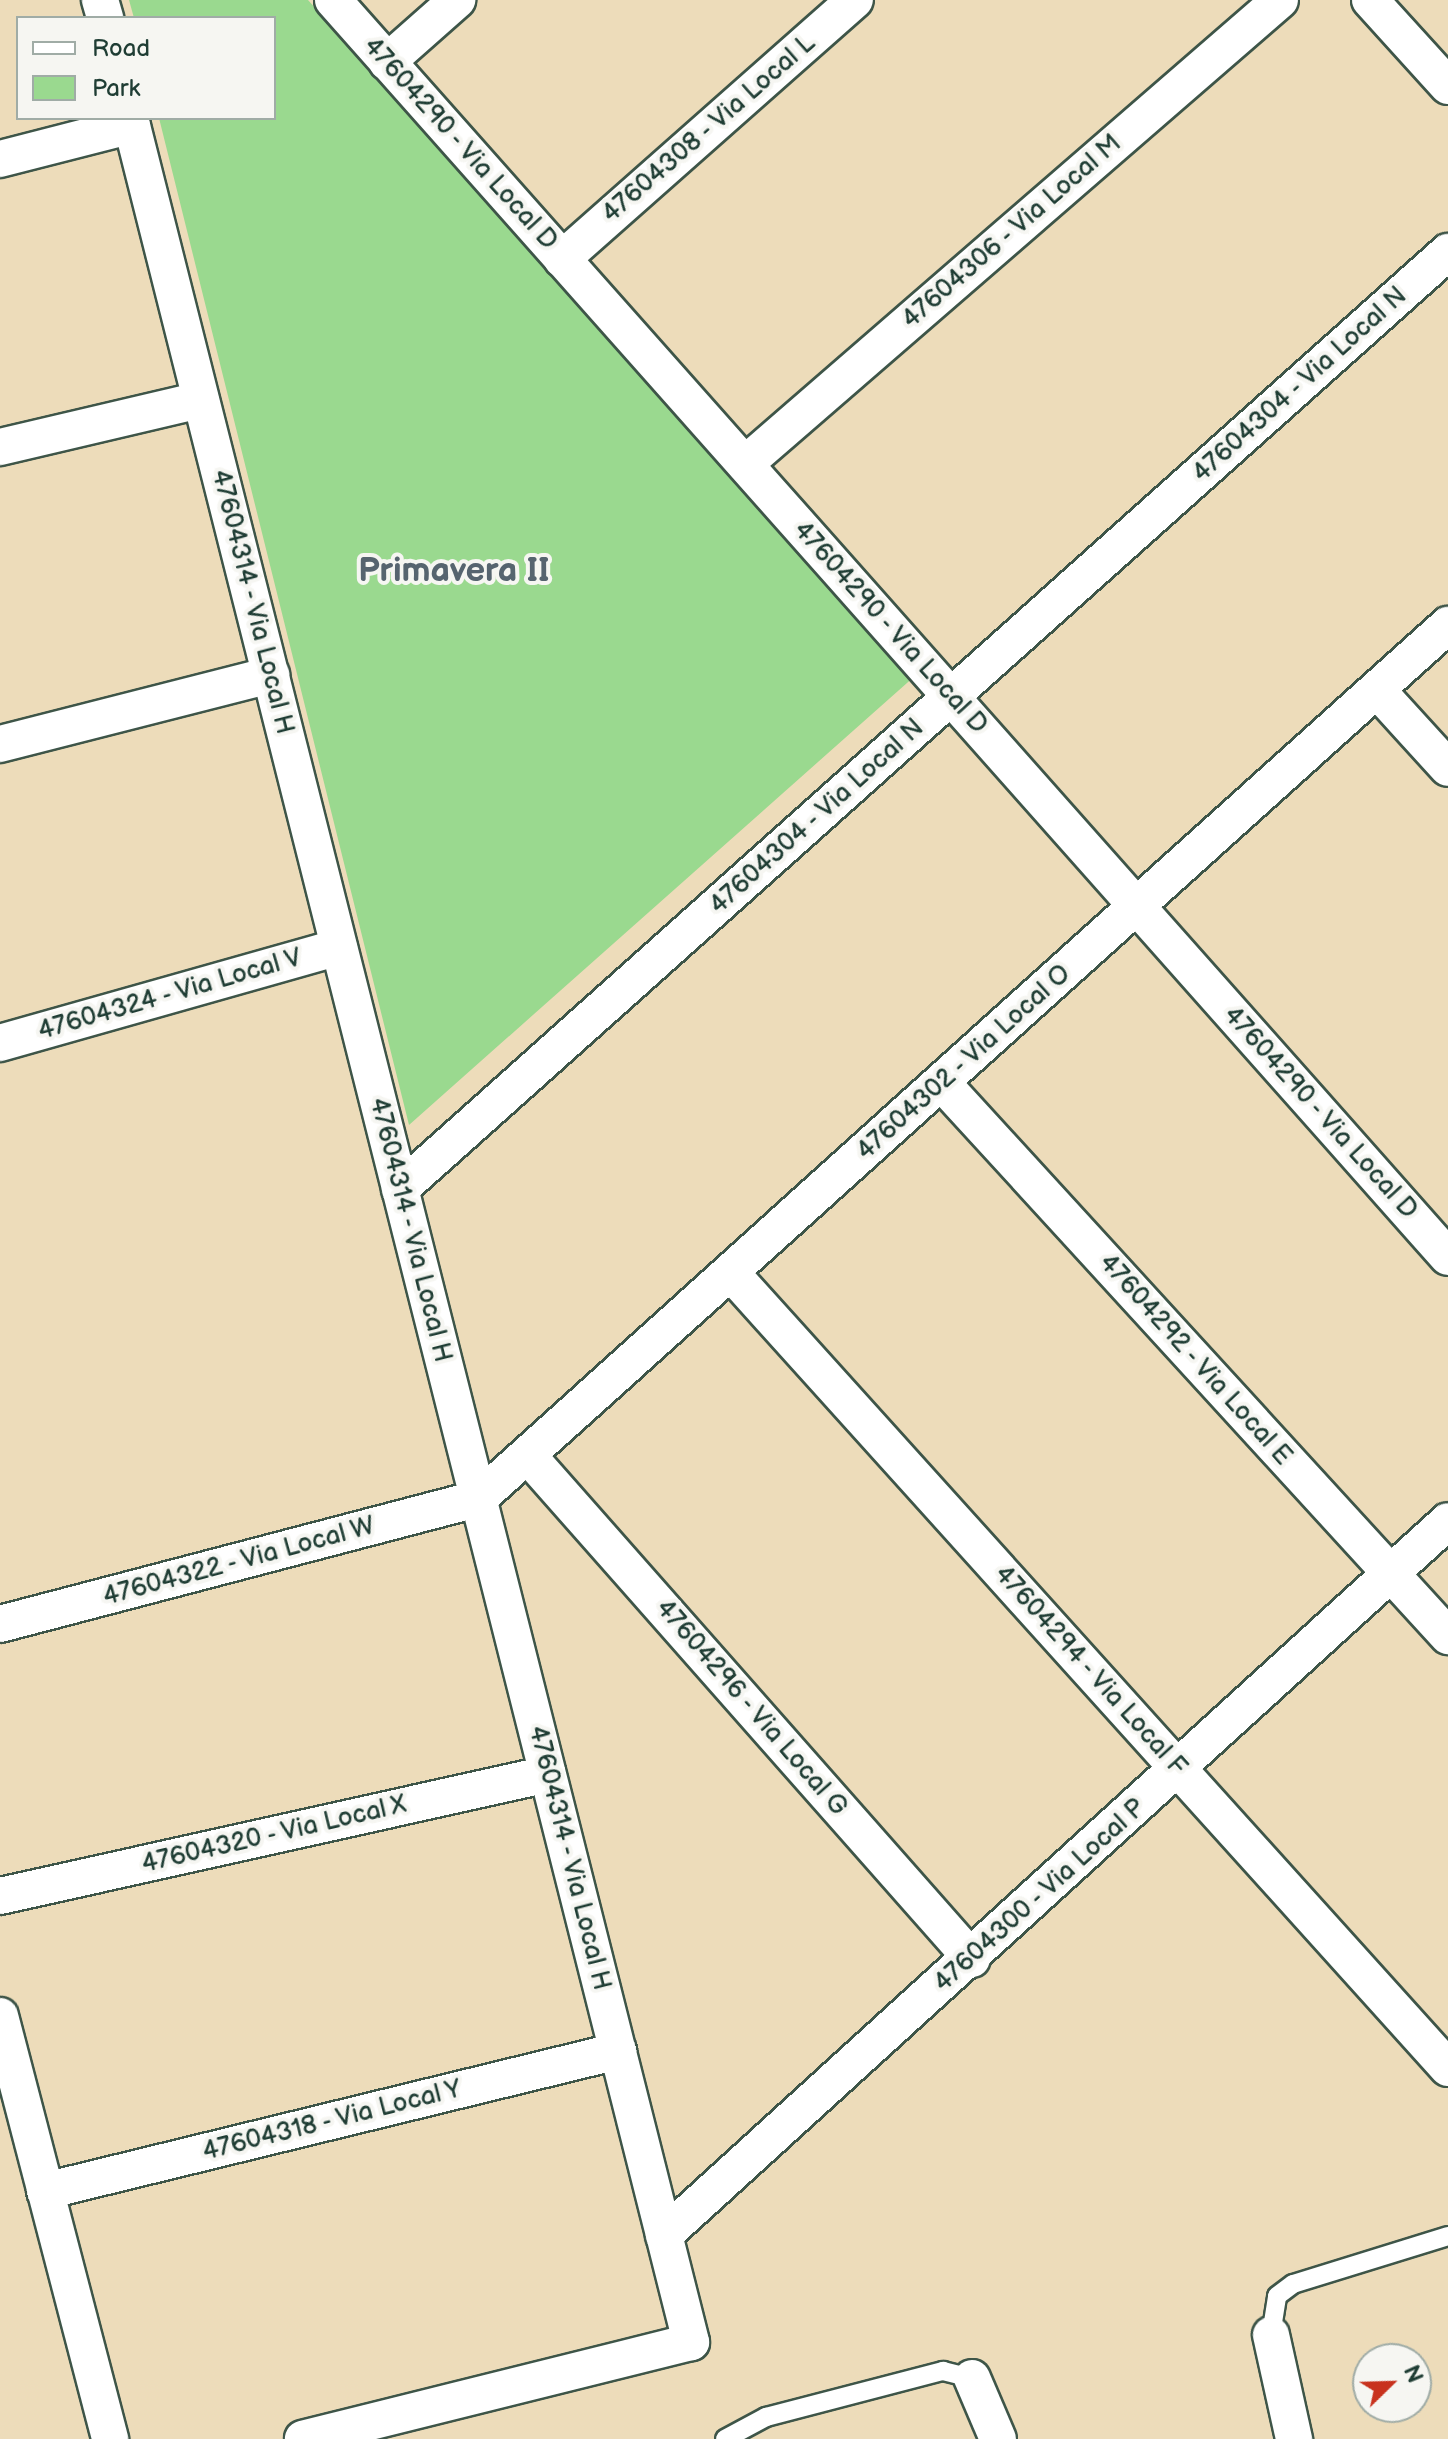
<!DOCTYPE html>
<html>
<head>
<meta charset="utf-8">
<style>
	body { margin:0 }
	#map { position:relative; width:1448px; height:2439px; overflow:hidden; background:#eddcba; font-family:"Balsamiq Sans",sans-serif }
	div>[style] { position:absolute }
	.green>* { inset:0; background:#9ad98f }
	.roads { filter:drop-shadow(2px 0 #3e5548) drop-shadow(-2px 0 #3e5548) drop-shadow(0 2px #3e5548) drop-shadow(0 -2px #3e5548) }
	.lane>* { height:18px; margin:-9px; padding:0 9px; transform-origin:9px; border-radius:9px; background:#fff }
	.street>* { height:36px; margin:-18px; padding:0 18px; transform-origin:18px; border-radius:18px; background:#fff }
	span { translate:-50% -50%; white-space:nowrap; text-align:center; line-height:1.15; -webkit-text-stroke:8px #f6f6f2; paint-order:stroke }
	.street-label { font-size:26px; color:#1f3d34 }
	.district-label { font-size:34px; color:#56646f; font-weight:700 }
	.legend { position:absolute; left:16px; top:16px; width:260px; height:104px; box-sizing:border-box; background:#f6f6f2; border:2px solid #a0aca6; margin:0; padding:10px 14px; list-style:none; font-size:24px; color:#1f3d34 }
	.legend li { display:flex; align-items:center; gap:16px; height:40px }
	.legend b { width:40px; border:2px solid #a0aca6 }
	.north { position:absolute; left:1352px; top:2343px; width:80px; height:80px; box-sizing:border-box; background:#f6f6f2; border:2px solid #a0aca6; border-radius:50%; rotate:67deg; font-size:22px; font-weight:700; line-height:32px; text-align:center; color:#1f3d34 }
	.north::after { content:''; display:block; margin:auto; width:28px; height:36px; background:#c8321e; clip-path:polygon(50% 0,100% 100%,50% 72%,0 100%) }
</style>
</head>
<body>
<div id="map">
	<div class="green">
		<i style="clip-path:polygon(129px 0,308px 0,916px 675px,409px 1125px,159px 118px,274px 118px,274px 18px,134px 18px)"></i>
	</div>
	<div class="roads">
		<div class="lane">
			<i style="left:1271px;top:2335px;width:39px;rotate:-81deg"></i>
			<i style="left:1277px;top:2296px;width:20px;rotate:-37deg"></i>
			<i style="left:1293px;top:2284px;width:162px;rotate:-17.2deg"></i>
			<i style="left:725px;top:2439px;width:47px;rotate:-28.2deg"></i>
			<i style="left:766px;top:2417px;width:183px;rotate:-14.6deg"></i>
			<i style="left:943px;top:2371px;width:30px;rotate:14deg"></i>
		</div>
		<div class="street">
			<i style="left:100px;top:0;width:19px;rotate:74deg"></i>
			<i style="left:333px;top:0;width:1680px;rotate:48.43deg"></i>
			<i style="left:1370px;top:0;width:116px;rotate:47.8deg"></i>
			<i style="left:387px;top:62px;width:94px;rotate:-41.5deg"></i>
			<i style="left:130px;top:118px;width:2294px;rotate:75.84deg"></i>
			<i style="left:691px;top:2342px;width:400px;rotate:166deg"></i>
			<i style="left:0;top:159px;width:136px;rotate:-14.4deg"></i>
			<i style="left:562px;top:259px;width:391px;rotate:-41.5deg"></i>
			<i style="left:0;top:447px;width:206px;rotate:-13.2deg"></i>
			<i style="left:745px;top:464px;width:708px;rotate:-40.93deg"></i>
			<i style="left:1377px;top:690px;width:105px;rotate:47.7deg"></i>
			<i style="left:0;top:744px;width:280px;rotate:-14.3deg"></i>
			<i style="left:0;top:1043px;width:352px;rotate:-15.8deg"></i>
			<i style="left:942px;top:1083px;width:750px;rotate:47.54deg"></i>
			<i style="left:400px;top:1189px;width:1406px;rotate:-41.8deg"></i>
			<i style="left:732px;top:1274px;width:1069px;rotate:47.96deg"></i>
			<i style="left:530px;top:1458px;width:668px;rotate:48.58deg"></i>
			<i style="left:0;top:1624px;width:494px;rotate:-14.7deg"></i>
			<i style="left:478px;top:1499px;width:1306px;rotate:-42.02deg"></i>
			<i style="left:0;top:1896px;width:561px;rotate:-12.55deg"></i>
			<i style="left:0;top:2016px;width:437px;rotate:75.4deg"></i>
			<i style="left:45px;top:2191px;width:590px;rotate:-13.73deg"></i>
			<i style="left:664px;top:2235px;width:1060px;rotate:-42.32deg"></i>
			<i style="left:1271px;top:2335px;width:107px;rotate:77.5deg"></i>
			<i style="left:972px;top:2378px;width:66px;rotate:66.9deg"></i>
		</div>
	</div>
	<div class="street-label">
		<span style="left:709px;top:129px;rotate:-41deg">47604308 - Via Local L</span>
		<span style="left:460px;top:144px;rotate:48deg">47604290 - Via Local D</span>
		<span style="left:1012px;top:232px;rotate:-41deg">47604306 - Via Local M</span>
		<span style="left:1300px;top:385px;rotate:-42deg">47604304 - Via Local N</span>
		<span style="left:252px;top:602px;rotate:76deg">47604314 - Via Local H</span>
		<span style="left:890px;top:628px;rotate:48deg">47604290 - Via Local D</span>
		<span style="left:817px;top:817px;rotate:-42deg">47604304 - Via Local N</span>
		<span style="left:170px;top:995px;rotate:-16deg">47604324 - Via Local V</span>
		<span style="left:964px;top:1063px;rotate:-42deg">47604302 - Via Local O</span>
		<span style="left:1320px;top:1113px;rotate:48deg">47604290 - Via Local D</span>
		<span style="left:410px;top:1230px;rotate:76deg">47604314 - Via Local H</span>
		<span style="left:1195px;top:1360px;rotate:48deg">47604292 - Via Local E</span>
		<span style="left:239px;top:1562px;rotate:-15deg">47604322 - Via Local W</span>
		<span style="left:1090px;top:1671px;rotate:48deg">47604294 - Via Local F</span>
		<span style="left:751px;top:1708px;rotate:49deg">47604296 - Via Local G</span>
		<span style="left:274px;top:1835px;rotate:-13deg">47604320 - Via Local X</span>
		<span style="left:569px;top:1858px;rotate:76deg">47604314 - Via Local H</span>
		<span style="left:1040px;top:1896px;rotate:-42deg">47604300 - Via Local P</span>
		<span style="left:332px;top:2121px;rotate:-14deg">47604318 - Via Local Y</span>
	</div>
	<div class="district-label">
		<span style="left:454px;top:571px">Primavera II</span>
	</div>
	<ul class="legend">
	<li><b style="height:10px;background:#fff"></b>Road</li>
	<li><b style="height:22px;background:#9ad98f"></b>Park</li>
	</ul>
	<div class="north">N</div>
</div>
</body>
</html>
